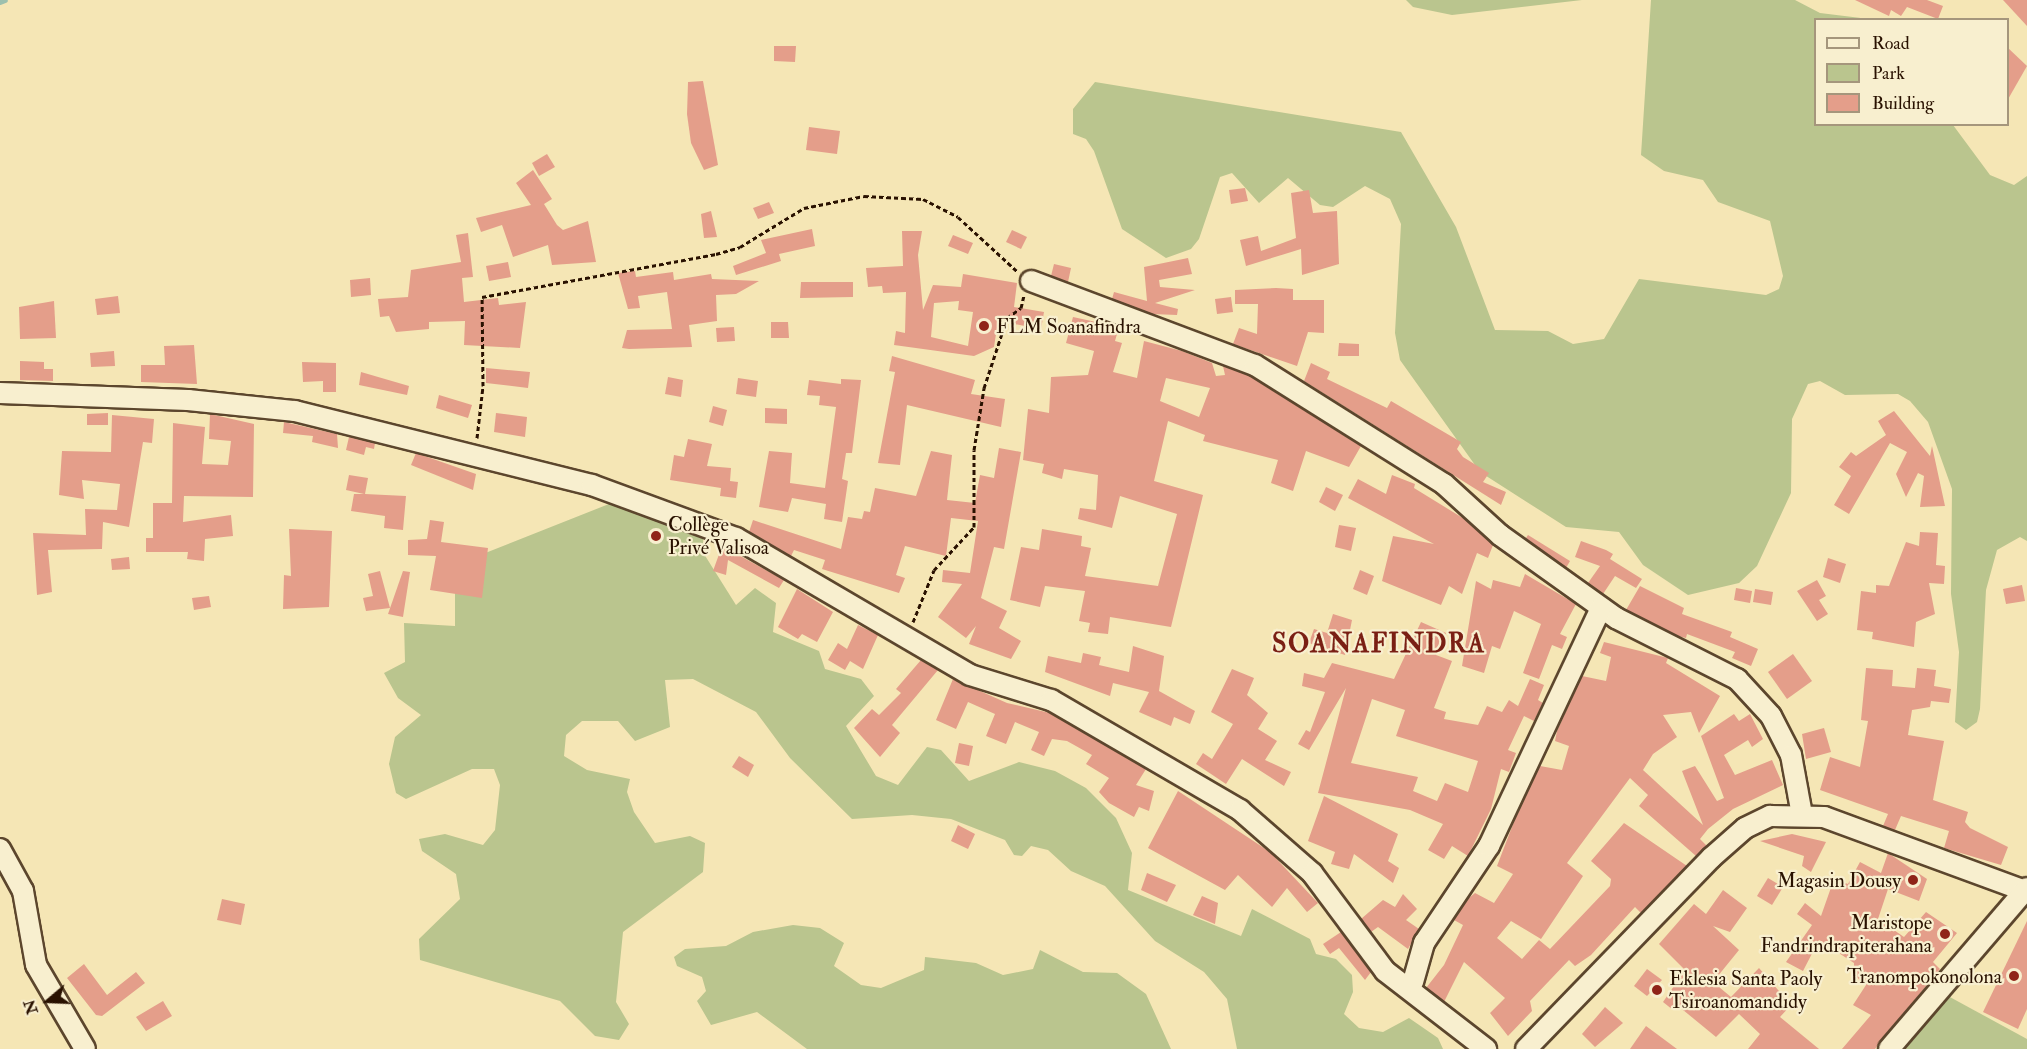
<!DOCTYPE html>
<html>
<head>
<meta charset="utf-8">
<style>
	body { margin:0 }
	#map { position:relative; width:2027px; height:1049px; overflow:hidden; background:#f5e6b5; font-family:"IM FELL Double Pica",serif }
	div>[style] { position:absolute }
	.green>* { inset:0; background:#bac58e }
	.stream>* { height:4.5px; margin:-2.25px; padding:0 2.25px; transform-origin:2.25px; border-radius:2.25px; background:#9cc0ae }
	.building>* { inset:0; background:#e49e8a }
	.path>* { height:3px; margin-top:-1.5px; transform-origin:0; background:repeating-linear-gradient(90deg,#291100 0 4.5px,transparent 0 7.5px) }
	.roads { filter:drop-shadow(2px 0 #5c462d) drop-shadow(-2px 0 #5c462d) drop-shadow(0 2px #5c462d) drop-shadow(0 -2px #5c462d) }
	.minor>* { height:20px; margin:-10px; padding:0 10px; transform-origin:10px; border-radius:10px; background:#f8efcf }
	.dots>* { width:16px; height:16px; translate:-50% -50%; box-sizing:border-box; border:3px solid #f8efcf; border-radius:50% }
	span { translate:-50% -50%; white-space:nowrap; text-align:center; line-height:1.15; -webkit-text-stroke:4.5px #f8efcf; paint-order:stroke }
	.poi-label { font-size:20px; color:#291100 }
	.left { translate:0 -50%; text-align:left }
	.right { translate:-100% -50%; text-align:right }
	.district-label { font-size:26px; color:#7a1f14; font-weight:700; letter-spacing:1.5px }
	.legend { position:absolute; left:1814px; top:18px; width:195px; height:108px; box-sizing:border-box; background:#f8efcf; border:2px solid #a5967c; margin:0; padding:8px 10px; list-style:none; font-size:18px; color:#291100 }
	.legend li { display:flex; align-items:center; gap:12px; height:30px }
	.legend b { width:30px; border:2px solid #a5967c }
	.north { position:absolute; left:18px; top:971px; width:60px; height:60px; -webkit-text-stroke:4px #f8efcf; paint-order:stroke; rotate:251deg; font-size:16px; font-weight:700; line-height:24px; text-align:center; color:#291100 }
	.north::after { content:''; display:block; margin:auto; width:21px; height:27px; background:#291100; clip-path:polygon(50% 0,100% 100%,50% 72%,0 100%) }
</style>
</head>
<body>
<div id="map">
	<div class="green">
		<i style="clip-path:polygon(1406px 0,1582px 0,1452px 15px,1413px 7px)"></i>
		<i style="clip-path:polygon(1651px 0,1795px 0,1820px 13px,1869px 19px,1816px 20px,1816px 124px,1953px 125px,1990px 175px,2014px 185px,2027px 176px,2027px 541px,2020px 537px,1997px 550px,1986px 590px,1980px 709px,1977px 722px,1966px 730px,1955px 722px,1959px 652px,1951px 594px,1952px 489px,1928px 422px,1910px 401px,1898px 394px,1845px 395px,1820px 381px,1808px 384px,1792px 419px,1791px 493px,1757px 566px,1739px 583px,1688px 595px,1643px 565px,1619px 532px,1566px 527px,1480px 472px,1400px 360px,1395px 333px,1401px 224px,1390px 199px,1365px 186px,1333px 207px,1320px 205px,1288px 178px,1259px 203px,1232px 173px,1220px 177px,1199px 239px,1191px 249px,1166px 258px,1122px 229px,1094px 151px,1086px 139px,1073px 134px,1073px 109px,1095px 82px,1401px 132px,1456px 227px,1495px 330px,1548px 331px,1573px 344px,1604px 339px,1639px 279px,1766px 295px,1779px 289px,1783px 276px,1770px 221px,1718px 202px,1703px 180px,1664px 171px,1641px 155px)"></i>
		<i style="clip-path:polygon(614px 502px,703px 539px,704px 554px,736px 605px,755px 588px,776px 603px,773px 632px,819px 651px,825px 669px,861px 679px,874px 696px,846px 726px,876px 776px,898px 785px,927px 747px,941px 750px,969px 781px,1019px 762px,1055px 771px,1086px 788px,1116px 818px,1132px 853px,1128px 890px,1241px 936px,1252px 909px,1310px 939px,1316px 954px,1336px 959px,1352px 975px,1353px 992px,1344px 1014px,1359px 1028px,1383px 1032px,1409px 1018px,1438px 1038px,1443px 1049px,1237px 1049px,1227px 999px,1204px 972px,1155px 941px,1105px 886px,1071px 871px,1048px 850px,1031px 846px,1022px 856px,1014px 855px,1005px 840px,951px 819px,912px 815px,852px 819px,790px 758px,756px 712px,693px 679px,665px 680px,670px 727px,635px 741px,618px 721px,582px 721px,566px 735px,564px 756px,587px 770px,630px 779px,627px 792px,634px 812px,655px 843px,690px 836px,705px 843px,703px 872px,623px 932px,616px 1002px,629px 1024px,619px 1040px,595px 1036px,560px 1001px,420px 960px,419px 939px,460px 899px,456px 874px,422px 851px,419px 839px,445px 834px,483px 845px,495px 830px,500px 785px,494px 769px,472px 769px,406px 799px,396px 793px,389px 764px,395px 737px,421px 715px,398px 698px,384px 673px,405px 662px,404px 623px,455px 626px,455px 565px)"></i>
		<i style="clip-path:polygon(793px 925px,820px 928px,844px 943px,834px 966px,861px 985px,881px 988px,924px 970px,925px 957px,976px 963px,1003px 975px,1033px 969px,1040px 950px,1083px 972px,1117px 973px,1146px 994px,1171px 1049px,807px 1049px,757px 1012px,711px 1025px,697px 1001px,706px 991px,702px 977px,677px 966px,674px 957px,685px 949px,726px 946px,753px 932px)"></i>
		<i style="clip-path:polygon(1948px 996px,2027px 1039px,2027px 1049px,1903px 1049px)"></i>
	</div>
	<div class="stream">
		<i style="left:0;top:2px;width:5px;rotate:-22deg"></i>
	</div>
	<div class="building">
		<i style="clip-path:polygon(1855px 0,1927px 0,1943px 6px,1938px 19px,1907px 7px,1901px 16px,1891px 10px,1889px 16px)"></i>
		<i style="clip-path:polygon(2003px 0,2027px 0,2027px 26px)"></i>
		<i style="clip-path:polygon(774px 46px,796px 46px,795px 62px,774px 61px)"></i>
		<i style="clip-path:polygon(2007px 47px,2027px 66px,2007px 101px)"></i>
		<i style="clip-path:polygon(703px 81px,718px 165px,704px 170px,691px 143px,687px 114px,688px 82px)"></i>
		<i style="clip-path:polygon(809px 127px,840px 131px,837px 154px,806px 150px)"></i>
		<i style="clip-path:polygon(547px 154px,555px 167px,539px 176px,532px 163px)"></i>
		<i style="clip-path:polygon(533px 170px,552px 199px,544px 204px,557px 225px,563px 230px,588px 221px,596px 262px,552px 265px,548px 245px,513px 257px,502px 225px,481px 232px,476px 218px,531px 205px,516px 183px)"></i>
		<i style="clip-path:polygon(1245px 188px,1248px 201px,1231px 204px,1229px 190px)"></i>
		<i style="clip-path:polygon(1309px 190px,1313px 213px,1337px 211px,1339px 264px,1302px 275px,1301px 249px,1246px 266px,1240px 240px,1258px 236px,1261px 251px,1296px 238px,1291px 193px)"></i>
		<i style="clip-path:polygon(769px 202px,774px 213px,758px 219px,753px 208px)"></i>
		<i style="clip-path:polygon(711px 211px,717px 237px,704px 238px,701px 214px)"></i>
		<i style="clip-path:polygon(812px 229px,815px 246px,779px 254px,781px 261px,736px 275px,733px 266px,766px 253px,761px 240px)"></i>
		<i style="clip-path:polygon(1012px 230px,1027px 237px,1021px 249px,1006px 242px)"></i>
		<i style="clip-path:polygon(evenodd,902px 231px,922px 231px,918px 255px,923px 310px,933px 285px,961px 287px,963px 274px,1017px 283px,1014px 307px,1044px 312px,1041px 329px,998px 321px,994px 347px,974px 356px,894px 345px,896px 331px,905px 333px,906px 292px,883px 293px,882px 286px,868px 287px,866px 268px,903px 266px,902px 231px,959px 301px,958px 310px,973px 312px,968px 346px,931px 337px,934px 303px,959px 301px)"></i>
		<i style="clip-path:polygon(468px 233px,473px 277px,462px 278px,464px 302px,498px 298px,499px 305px,526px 302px,520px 348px,464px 345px,465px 321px,429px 322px,429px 329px,396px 332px,389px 316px,380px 317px,378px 299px,408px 297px,411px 270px,461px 262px,456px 235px)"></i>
		<i style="clip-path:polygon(953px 235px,973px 243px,968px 254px,948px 246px)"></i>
		<i style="clip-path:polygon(1188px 258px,1192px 274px,1159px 280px,1160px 287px,1195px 290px,1155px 303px,1178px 309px,1177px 315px,1152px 314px,1112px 299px,1114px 292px,1147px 301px,1144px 267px)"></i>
		<i style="clip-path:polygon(508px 262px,511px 277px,489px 281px,486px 266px)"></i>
		<i style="clip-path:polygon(1054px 264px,1071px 268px,1068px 282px,1051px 276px)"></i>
		<i style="clip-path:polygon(635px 271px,636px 277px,673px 272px,674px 280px,711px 274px,712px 279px,759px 281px,736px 294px,716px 295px,717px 321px,689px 325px,692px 347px,629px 349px,622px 348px,627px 330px,672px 329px,667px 292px,638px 296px,640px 308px,628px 309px,618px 273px)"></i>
		<i style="clip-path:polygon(370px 278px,371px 295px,351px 297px,350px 280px)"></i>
		<i style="clip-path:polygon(801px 282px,853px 282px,853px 297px,800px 298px)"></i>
		<i style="clip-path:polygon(1276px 288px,1293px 289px,1293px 300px,1324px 300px,1324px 333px,1308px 332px,1297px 366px,1233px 344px,1239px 328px,1257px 334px,1258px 304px,1235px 304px,1235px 290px)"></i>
		<i style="clip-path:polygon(118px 296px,120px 313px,97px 315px,95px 299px)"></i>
		<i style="clip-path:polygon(1231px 297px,1233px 312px,1217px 314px,1215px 299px)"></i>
		<i style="clip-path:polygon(54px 301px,56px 338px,20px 339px,19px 307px)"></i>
		<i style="clip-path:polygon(evenodd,1073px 317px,1119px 327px,1115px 341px,1122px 343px,1113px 372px,1137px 378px,1144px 341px,1182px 351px,1212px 363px,1216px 376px,1225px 375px,1223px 366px,1250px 376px,1361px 446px,1349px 467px,1306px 451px,1293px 491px,1271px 483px,1278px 460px,1203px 441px,1205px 435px,1168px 421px,1154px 481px,1203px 495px,1171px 627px,1110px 617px,1108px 634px,1088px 632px,1090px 623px,1079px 621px,1085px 591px,1045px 586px,1040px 607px,1010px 600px,1021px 547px,1039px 550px,1042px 529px,1082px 536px,1081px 546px,1091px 548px,1085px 576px,1158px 586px,1177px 514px,1120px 496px,1112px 528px,1078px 519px,1080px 508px,1096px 510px,1098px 475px,1064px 469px,1062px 479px,1042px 473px,1044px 464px,1023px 460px,1028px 409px,1049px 413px,1051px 377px,1088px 375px,1094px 351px,1066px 343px,1073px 317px,1166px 378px,1210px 388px,1199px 417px,1160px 401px,1166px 378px)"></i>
		<i style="clip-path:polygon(771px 322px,788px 322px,789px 338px,771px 338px)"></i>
		<i style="clip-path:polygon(734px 327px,735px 341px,717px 342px,716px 328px)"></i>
		<i style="clip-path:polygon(1339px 343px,1359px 344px,1359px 356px,1338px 356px)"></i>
		<i style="clip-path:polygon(194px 345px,197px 384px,141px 382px,141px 365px,165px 365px,164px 346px)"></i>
		<i style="clip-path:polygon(114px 351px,115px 366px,91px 367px,90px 353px)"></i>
		<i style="clip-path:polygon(892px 356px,975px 380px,971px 394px,1005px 399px,1001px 427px,907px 405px,900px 465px,878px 463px,895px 372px,889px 371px)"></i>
		<i style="clip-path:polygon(20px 361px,44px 362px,44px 369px,53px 369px,53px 381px,20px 380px)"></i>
		<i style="clip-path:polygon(302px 362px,336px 363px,336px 392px,323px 392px,323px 381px,303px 382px)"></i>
		<i style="clip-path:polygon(1311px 363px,1330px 372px,1327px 379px,1387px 408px,1391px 401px,1461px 442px,1457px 449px,1463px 457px,1489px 473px,1483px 482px,1506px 492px,1501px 505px,1304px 381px)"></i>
		<i style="clip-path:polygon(486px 368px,530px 372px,528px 388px,486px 383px)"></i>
		<i style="clip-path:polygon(361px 372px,409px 386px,407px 395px,359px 385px)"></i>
		<i style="clip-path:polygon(668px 377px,683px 380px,681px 397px,665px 394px)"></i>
		<i style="clip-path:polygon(738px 378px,758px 381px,756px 397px,736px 394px)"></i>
		<i style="clip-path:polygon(841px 379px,861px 380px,852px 453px,846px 453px,842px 479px,848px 481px,842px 522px,824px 519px,826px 504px,792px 498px,788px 512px,759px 507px,769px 451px,792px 453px,790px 483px,825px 488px,836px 407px,819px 405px,820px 396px,807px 395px,809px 380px,841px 384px)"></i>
		<i style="clip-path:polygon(439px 395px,472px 405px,468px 418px,436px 408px)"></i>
		<i style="clip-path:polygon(713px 406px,727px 410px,723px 426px,709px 422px)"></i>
		<i style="clip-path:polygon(765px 408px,787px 409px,787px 424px,765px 423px)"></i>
		<i style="clip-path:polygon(1894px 411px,1930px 456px,1932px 446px,1945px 506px,1920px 507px,1924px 476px,1918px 473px,1906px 497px,1896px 474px,1907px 452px,1890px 443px,1849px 514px,1834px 505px,1851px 476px,1839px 467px,1851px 452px,1856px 456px,1886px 435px,1878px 421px)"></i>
		<i style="clip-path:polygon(108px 413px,108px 425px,87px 425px,87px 414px)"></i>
		<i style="clip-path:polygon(496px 413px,527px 417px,525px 437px,494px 432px)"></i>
		<i style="clip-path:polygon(210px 414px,254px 424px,253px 497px,184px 496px,183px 522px,231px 515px,233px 536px,205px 539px,204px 561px,187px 559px,188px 552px,146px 552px,146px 538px,153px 538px,153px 503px,172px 503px,173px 423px,205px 427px,202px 464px,228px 465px,231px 441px,209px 439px)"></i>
		<i style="clip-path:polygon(112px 415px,154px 419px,152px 443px,143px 442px,129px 527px,103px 522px,102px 549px,48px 550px,52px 592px,37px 595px,33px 533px,86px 535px,85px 509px,117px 510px,120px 484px,82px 480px,84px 499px,59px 495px,62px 451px,111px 452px)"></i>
		<i style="clip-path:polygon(284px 422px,337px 434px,338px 448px,312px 442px,313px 436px,283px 433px)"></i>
		<i style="clip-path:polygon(349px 437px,375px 443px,374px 449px,366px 447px,364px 455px,346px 450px)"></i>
		<i style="clip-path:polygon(688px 439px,712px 444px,707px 466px,731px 468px,730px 481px,738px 482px,736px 498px,720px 496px,721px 488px,670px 480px,674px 455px,684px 457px)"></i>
		<i style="clip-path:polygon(999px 448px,1021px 452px,1004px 549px,994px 547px,981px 598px,1007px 611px,999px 628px,1021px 641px,1011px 659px,969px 644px,976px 626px,966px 638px,938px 617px,962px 584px,942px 582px,943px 570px,970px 573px,978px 521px,951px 518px,946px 556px,905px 546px,896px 575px,905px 578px,899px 593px,822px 569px,825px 560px,794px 550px,791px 556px,749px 532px,753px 520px,841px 549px,848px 517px,862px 519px,864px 511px,870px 512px,875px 488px,916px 496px,931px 451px,952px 455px,947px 500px,975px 503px,980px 475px,994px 478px)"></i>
		<i style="clip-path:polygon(416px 453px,476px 474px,473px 490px,411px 465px)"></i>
		<i style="clip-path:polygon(349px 475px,368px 478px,365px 494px,406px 496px,403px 530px,384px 528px,385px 516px,351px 511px,354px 494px,364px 494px,346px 490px)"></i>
		<i style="clip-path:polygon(1392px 475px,1415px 484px,1414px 488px,1466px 520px,1493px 545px,1488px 558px,1477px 553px,1462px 594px,1449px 586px,1441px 605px,1382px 581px,1393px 536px,1434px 544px,1348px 498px,1358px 479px,1386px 494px)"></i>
		<i style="clip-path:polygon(1326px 487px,1343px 495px,1335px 511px,1319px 502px)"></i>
		<i style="clip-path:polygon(430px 520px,444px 522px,441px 542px,488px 548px,482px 598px,430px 590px,436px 556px,408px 555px,408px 540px,427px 539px)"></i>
		<i style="clip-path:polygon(1339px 525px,1356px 528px,1351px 551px,1335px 547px)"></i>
		<i style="clip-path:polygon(289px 529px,332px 531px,329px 607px,283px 609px,284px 575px,291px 576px)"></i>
		<i style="clip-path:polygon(1920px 532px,1938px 533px,1936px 565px,1945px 566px,1944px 584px,1929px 583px,1935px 614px,1916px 622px,1914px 647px,1872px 639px,1873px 632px,1857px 630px,1861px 591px,1876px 593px,1876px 585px,1889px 586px,1906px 542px,1919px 546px)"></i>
		<i style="clip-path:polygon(1528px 535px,1570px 561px,1566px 568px,1526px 538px)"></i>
		<i style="clip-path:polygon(1581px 541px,1606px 550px,1613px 554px,1610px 559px,1642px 579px,1636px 588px,1615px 576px,1603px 594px,1588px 583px,1600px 566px,1575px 557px)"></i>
		<i style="clip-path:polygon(722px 546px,784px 580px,779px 588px,728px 560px,726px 575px,713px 571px)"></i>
		<i style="clip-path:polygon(129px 557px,130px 569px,112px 570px,111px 559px)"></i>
		<i style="clip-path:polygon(1828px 558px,1846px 564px,1840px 583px,1823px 577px)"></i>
		<i style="clip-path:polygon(1360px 570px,1374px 576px,1367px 595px,1353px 589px)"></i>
		<i style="clip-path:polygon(380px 571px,390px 608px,366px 611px,363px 598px,373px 596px,368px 574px)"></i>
		<i style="clip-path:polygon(403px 571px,410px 572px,403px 617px,388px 614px)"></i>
		<i style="clip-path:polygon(1525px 574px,1576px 604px,1560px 634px,1567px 637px,1562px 649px,1552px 645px,1539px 679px,1523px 673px,1541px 624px,1514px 611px,1500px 649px,1492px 646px,1484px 673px,1462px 666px,1476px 581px,1491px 589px,1493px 580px,1520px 587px)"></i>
		<i style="clip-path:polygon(1817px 580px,1826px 596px,1819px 600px,1828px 614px,1817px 621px,1797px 591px)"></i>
		<i style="clip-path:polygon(2022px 585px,2025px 601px,2006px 604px,2003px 589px)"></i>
		<i style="clip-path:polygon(1640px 586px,1684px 608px,1682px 614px,1732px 632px,1730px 637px,1758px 649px,1751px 666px,1732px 658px,1735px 652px,1687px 634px,1686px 638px,1678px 636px,1626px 610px)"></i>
		<i style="clip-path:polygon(1736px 588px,1752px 591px,1750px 603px,1734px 600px)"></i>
		<i style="clip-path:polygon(797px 589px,833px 612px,817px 642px,802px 634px,798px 639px,778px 627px)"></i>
		<i style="clip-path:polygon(1755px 589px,1773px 592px,1771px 605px,1753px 602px)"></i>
		<i style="clip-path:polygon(209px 596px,211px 607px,194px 610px,192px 598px)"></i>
		<i style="clip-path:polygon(1333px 614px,1352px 620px,1345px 655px,1309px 643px,1314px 629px,1327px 633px)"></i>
		<i style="clip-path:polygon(evenodd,1421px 622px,1446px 633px,1436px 655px,1452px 661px,1434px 708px,1446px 712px,1444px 719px,1478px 725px,1487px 706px,1502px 712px,1509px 700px,1518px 706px,1530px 679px,1544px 685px,1538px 700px,1543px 703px,1534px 721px,1524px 716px,1508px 750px,1516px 753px,1509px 772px,1501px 769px,1491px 809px,1468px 856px,1452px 846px,1444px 859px,1428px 850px,1443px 824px,1410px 810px,1318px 793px,1346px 688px,1309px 750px,1298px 744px,1306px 730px,1310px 732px,1325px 692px,1302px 686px,1304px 673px,1324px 678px,1332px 663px,1394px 679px,1421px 622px,1372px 699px,1405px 710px,1396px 736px,1478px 761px,1468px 792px,1445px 783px,1437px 801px,1413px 791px,1418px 777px,1351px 763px,1372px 699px)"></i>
		<i style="clip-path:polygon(858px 625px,878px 635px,863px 669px,850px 661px,845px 670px,828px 660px,838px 643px,847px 649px)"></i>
		<i style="clip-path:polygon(1604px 642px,1668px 658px,1666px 663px,1720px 696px,1699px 733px,1691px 712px,1663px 715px,1677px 737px,1653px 754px,1643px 770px,1703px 825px,1682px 771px,1695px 766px,1717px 801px,1724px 798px,1701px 736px,1734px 714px,1739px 721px,1750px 714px,1763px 739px,1752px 747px,1748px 740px,1724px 755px,1735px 775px,1772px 760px,1783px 785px,1733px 809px,1708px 829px,1700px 839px,1707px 846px,1696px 856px,1639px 806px,1648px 795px,1630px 778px,1567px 863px,1583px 876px,1541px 939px,1511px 921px,1497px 938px,1522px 959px,1539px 940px,1550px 949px,1610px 886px,1611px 879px,1591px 861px,1624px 823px,1687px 866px,1641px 913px,1635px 907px,1591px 955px,1575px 966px,1569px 960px,1530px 1001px,1532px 1011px,1508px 1036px,1490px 1013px,1505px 998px,1464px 962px,1444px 1002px,1426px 988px,1444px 965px,1463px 925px,1454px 920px,1469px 898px,1475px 893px,1494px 903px,1513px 874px,1497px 866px,1515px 819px,1540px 766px,1562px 770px,1569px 746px,1555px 741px,1557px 731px,1582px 676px,1606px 681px,1611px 657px,1600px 653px)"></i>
		<i style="clip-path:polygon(1133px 646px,1164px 656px,1159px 691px,1195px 711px,1190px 724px,1174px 717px,1171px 726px,1139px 712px,1149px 692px,1113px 683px,1110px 696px,1045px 672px,1048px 656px,1081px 663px,1083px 653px,1101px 657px,1099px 665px,1129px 672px)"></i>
		<i style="clip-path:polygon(1793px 654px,1812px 681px,1787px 699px,1768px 672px)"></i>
		<i style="clip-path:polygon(921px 660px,938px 670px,892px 725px,900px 733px,880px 757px,854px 728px,872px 709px,879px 715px,901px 693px,896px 689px)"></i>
		<i style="clip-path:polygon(1866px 668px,1893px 670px,1892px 686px,1915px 688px,1917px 668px,1936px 670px,1934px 686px,1951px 689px,1949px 703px,1931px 701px,1930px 707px,1912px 710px,1908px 735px,1944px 741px,1933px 800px,1968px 812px,1965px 822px,1970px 828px,2008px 847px,2001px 865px,1944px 848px,1949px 831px,1901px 816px,1895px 830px,1883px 826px,1888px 814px,1820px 790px,1830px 757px,1860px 767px,1868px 721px,1861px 720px)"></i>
		<i style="clip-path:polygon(1232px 669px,1254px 678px,1247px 695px,1268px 713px,1258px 729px,1277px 741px,1265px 760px,1291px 772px,1284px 786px,1242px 759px,1226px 784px,1196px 764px,1203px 753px,1212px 759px,1233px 724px,1211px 712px)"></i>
		<i style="clip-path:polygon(953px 679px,1007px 703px,1050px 713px,1146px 769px,1136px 785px,1154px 791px,1149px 811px,1139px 807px,1134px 817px,1109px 803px,1099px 792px,1109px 778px,1086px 764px,1092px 755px,1067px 741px,1052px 739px,1044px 756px,1031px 750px,1039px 732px,1015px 722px,1006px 744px,986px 736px,995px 714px,968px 702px,956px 729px,936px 720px)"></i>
		<i style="clip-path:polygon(1824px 728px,1831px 752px,1806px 759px,1802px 734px)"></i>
		<i style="clip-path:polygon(959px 743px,973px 746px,969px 766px,955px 763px)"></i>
		<i style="clip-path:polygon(739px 756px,754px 765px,748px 777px,732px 767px)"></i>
		<i style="clip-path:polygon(1178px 791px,1270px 852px,1318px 903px,1307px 912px,1287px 888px,1272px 907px,1238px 875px,1225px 890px,1148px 848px)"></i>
		<i style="clip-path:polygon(1324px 796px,1398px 834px,1388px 861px,1399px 868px,1393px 883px,1354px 854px,1349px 869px,1331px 864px,1335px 852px,1308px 841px)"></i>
		<i style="clip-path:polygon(958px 825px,975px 834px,968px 849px,951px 841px)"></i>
		<i style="clip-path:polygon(1792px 834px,1826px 842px,1811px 872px,1802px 866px,1804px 856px,1760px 841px)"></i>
		<i style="clip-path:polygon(1888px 853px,1927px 879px,1919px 901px,1888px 889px,1878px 919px,1904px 937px,1926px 912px,1957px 933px,1933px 962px,1940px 969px,1875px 1049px,1842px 1049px,1871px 1015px,1853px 1005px,1866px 985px,1854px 975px,1854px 963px,1819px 940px,1803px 971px,1786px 962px,1812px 925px,1797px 914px,1805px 903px,1821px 916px,1834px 879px,1848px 884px,1860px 862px,1881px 873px)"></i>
		<i style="clip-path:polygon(1147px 873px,1176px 885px,1167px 902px,1141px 890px)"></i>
		<i style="clip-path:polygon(1768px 878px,1783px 887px,1772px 905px,1757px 896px)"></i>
		<i style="clip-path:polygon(1723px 890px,1747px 908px,1730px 932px,1713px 926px,1739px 950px,1713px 982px,1731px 997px,1759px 968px,1791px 1005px,1780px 1017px,1819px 1049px,1748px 1049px,1760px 1034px,1739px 1014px,1716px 1037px,1677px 1005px,1673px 1010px,1663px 1002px,1685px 970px,1659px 944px,1694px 904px,1706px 914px)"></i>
		<i style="clip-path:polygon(1403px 894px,1417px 909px,1406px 920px,1419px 929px,1408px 949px,1378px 927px,1371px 932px,1361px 919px,1383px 900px,1395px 907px)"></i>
		<i style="clip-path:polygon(1202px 896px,1218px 903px,1215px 924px,1193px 915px)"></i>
		<i style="clip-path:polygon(222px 899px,245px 904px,241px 925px,217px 920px)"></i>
		<i style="clip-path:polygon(2027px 921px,2027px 1009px,2018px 1029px,1983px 1012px)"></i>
		<i style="clip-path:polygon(1341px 932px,1371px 972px,1365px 980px,1339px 948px,1330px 954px,1323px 944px)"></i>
		<i style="clip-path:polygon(84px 964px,107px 995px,136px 972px,145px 983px,102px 1016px,96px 1015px,67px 978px)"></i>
		<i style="clip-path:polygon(1647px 969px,1662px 980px,1647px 996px,1634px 986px)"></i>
		<i style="clip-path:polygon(163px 1001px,172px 1016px,146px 1031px,136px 1017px)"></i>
		<i style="clip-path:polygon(1605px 1007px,1623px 1023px,1595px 1047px,1582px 1034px)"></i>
		<i style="clip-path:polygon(1646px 1026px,1677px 1049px,1630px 1049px)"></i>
	</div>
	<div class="path">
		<i style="left:477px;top:438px;width:52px;rotate:-83.4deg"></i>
		<i style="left:483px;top:386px;width:89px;rotate:-90.6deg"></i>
		<i style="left:482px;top:297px;width:238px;rotate:-10.4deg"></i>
		<i style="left:716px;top:254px;width:25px;rotate:-16deg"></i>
		<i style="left:740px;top:247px;width:75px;rotate:-31.4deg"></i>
		<i style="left:804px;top:208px;width:61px;rotate:-11.3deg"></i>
		<i style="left:864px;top:196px;width:59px;rotate:2.9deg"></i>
		<i style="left:923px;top:199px;width:39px;rotate:27deg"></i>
		<i style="left:958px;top:217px;width:80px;rotate:42.5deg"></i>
		<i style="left:913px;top:622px;width:56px;rotate:-68deg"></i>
		<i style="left:934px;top:570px;width:59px;rotate:-47.1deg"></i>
		<i style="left:974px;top:527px;width:77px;rotate:-90deg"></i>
		<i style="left:974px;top:450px;width:63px;rotate:-80.8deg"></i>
		<i style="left:984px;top:388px;width:74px;rotate:-71.8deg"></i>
		<i style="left:1007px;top:318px;width:17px;rotate:-36deg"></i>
		<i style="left:1021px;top:308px;width:13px;rotate:-77deg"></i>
	</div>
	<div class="roads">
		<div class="minor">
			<i style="left:1031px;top:281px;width:239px;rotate:20.6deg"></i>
			<i style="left:1255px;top:365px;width:223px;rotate:32.2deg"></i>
			<i style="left:1444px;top:484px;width:76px;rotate:42.3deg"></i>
			<i style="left:1500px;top:535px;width:143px;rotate:35.6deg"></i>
			<i style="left:1616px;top:618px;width:136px;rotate:26.8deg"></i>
			<i style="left:1737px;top:679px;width:50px;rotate:47.4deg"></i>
			<i style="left:1771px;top:716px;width:44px;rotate:62.9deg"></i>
			<i style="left:1791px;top:755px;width:61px;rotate:79.6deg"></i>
			<i style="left:0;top:393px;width:188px;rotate:2.1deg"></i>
			<i style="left:188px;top:400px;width:108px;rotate:5.9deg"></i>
			<i style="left:295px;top:411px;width:306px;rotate:14deg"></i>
			<i style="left:592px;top:485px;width:153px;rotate:20.2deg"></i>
			<i style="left:736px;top:538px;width:271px;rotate:30.3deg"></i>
			<i style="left:970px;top:675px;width:85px;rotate:17.2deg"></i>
			<i style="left:1051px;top:700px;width:219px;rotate:30.2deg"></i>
			<i style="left:1240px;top:810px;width:96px;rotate:41.2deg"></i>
			<i style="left:1312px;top:873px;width:122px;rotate:53.3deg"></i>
			<i style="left:1385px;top:971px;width:128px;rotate:37.7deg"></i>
			<i style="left:0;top:849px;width:48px;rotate:61.3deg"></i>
			<i style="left:23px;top:891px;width:75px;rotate:80deg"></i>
			<i style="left:36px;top:965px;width:97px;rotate:59.7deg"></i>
			<i style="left:1413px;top:982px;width:41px;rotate:-74.2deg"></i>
			<i style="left:1424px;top:943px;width:117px;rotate:-56.2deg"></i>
			<i style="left:1489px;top:846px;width:263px;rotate:-64.8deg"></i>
			<i style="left:1526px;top:1049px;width:266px;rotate:-45.9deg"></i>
			<i style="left:1711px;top:858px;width:45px;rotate:-41.4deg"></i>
			<i style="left:1745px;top:828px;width:28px;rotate:-26deg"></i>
			<i style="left:1770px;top:816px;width:54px;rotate:1.1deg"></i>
			<i style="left:1824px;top:817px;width:214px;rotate:20.2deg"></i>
			<i style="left:1889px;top:1049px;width:212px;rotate:-49.4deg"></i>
		</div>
	</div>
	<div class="dots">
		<i style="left:984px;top:326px;background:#8f2418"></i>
		<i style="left:656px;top:536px;background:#8f2418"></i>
		<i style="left:1913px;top:880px;background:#8f2418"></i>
		<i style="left:1945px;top:934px;background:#8f2418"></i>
		<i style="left:2014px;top:976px;background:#8f2418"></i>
		<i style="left:1657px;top:990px;background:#8f2418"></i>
	</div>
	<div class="poi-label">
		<span class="left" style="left:996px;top:326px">FLM Soanafindra</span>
		<span class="left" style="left:668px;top:536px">Collège<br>Privé Valisoa</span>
		<span class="right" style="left:1901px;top:880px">Magasin Dousy</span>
		<span class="right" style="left:1932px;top:934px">Maristope<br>Fandrindrapiterahana</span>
		<span class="right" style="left:2002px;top:976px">Tranompokonolona</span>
		<span class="left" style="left:1669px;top:990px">Eklesia Santa Paoly<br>Tsiroanomandidy</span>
	</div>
	<div class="district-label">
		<span style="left:1379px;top:645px">SOANAFINDRA</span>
	</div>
	<ul class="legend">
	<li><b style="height:8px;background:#f8efcf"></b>Road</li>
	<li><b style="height:16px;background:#bac58e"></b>Park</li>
	<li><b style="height:16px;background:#e49e8a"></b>Building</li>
	</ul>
	<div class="north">N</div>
</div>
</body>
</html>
